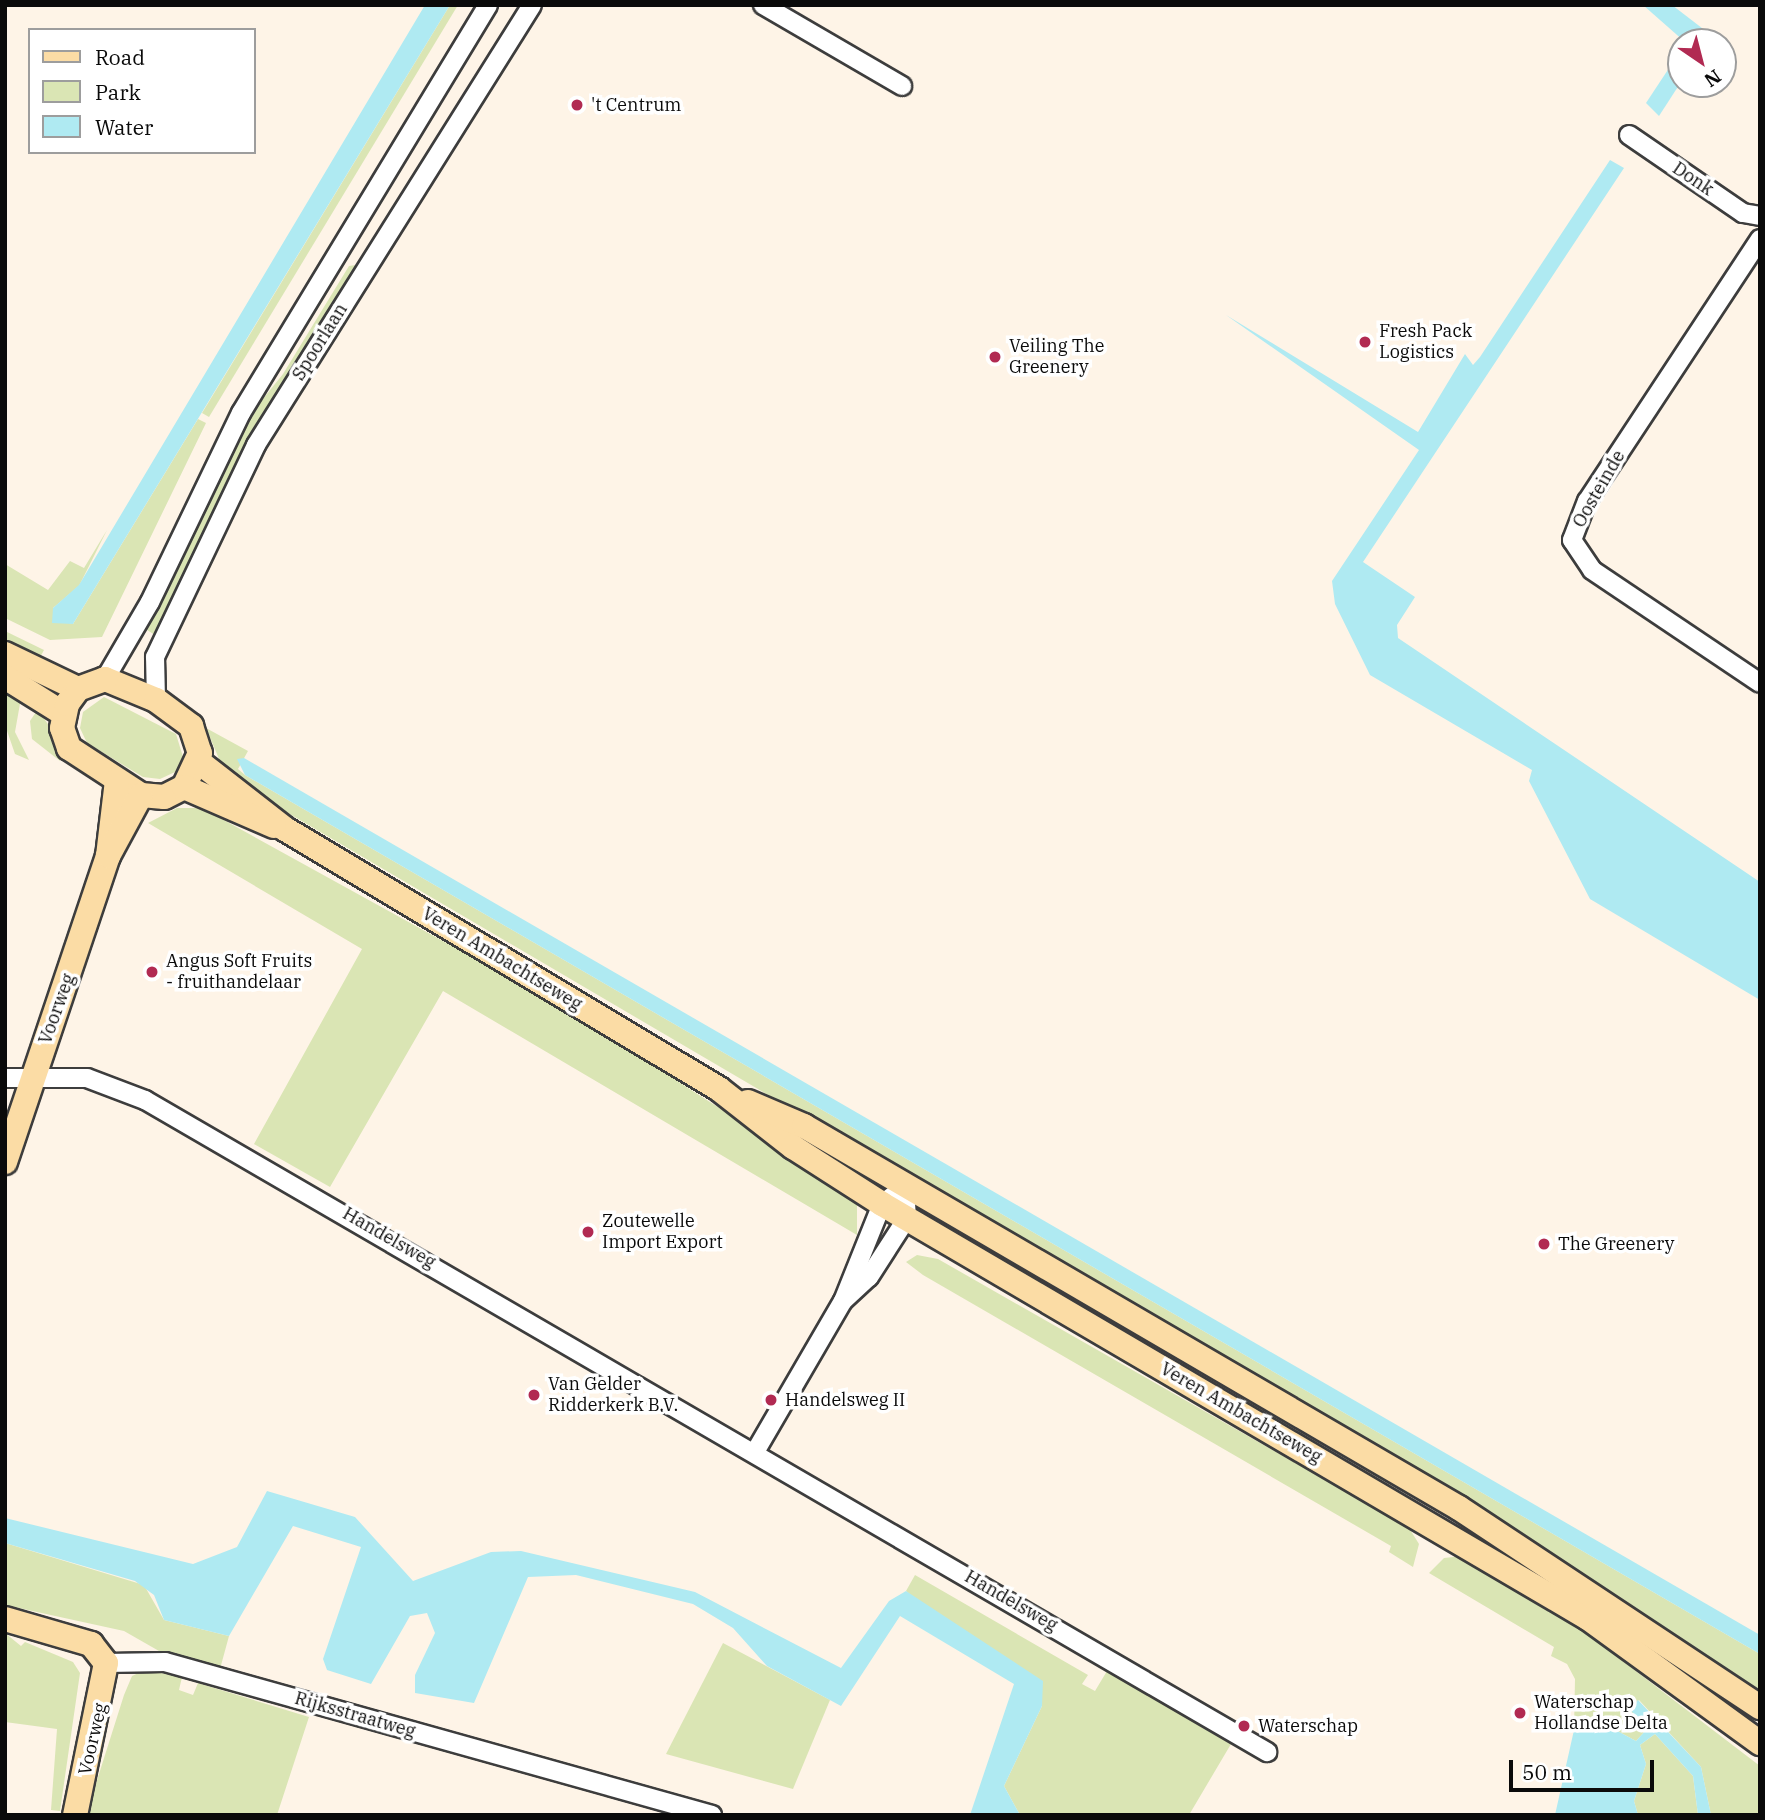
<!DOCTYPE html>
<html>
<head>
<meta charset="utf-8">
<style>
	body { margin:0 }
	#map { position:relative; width:1765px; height:1820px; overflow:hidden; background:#fef4e7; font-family:"IBM Plex Serif",serif }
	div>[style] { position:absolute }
	.green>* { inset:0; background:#dae5b4 }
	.water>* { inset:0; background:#afeaf2 }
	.roads { filter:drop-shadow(2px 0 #3d3d3d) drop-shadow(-2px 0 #3d3d3d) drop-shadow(0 2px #3d3d3d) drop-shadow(0 -2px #3d3d3d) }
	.street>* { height:18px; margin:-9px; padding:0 9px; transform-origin:9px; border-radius:9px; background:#fff }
	.secondary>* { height:24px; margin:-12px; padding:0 12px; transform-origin:12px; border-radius:12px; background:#fbdca5 }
	.dots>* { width:19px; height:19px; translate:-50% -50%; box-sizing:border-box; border:4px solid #fff; border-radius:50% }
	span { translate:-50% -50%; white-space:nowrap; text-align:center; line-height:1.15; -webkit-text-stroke:7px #fff; paint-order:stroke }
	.poi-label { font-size:18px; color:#0a0a0a }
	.left { translate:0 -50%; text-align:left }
	.street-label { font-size:18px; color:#0a0a0a }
	.frame { position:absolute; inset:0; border:7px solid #0a0a0a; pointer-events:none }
	.legend { position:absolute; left:28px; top:28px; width:228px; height:126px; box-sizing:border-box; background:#fff; border:2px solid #9d9d9d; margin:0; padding:9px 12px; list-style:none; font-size:21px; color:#0a0a0a }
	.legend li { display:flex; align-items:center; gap:14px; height:35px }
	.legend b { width:35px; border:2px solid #9d9d9d }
	.north { position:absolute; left:1667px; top:28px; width:70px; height:70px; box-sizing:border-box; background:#fff; border:2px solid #9d9d9d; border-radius:50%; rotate:145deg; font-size:19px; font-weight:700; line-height:28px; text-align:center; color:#0a0a0a }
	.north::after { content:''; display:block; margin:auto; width:24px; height:32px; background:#b12a52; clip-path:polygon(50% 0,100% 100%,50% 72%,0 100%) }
	.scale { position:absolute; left:1509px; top:1760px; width:145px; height:32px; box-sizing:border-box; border:4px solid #0a0a0a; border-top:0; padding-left:9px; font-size:21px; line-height:24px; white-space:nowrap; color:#0a0a0a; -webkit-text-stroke:5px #fff; paint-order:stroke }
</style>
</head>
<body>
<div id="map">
	<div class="green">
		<i style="clip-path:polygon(450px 5px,458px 5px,209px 417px,202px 413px)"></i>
		<i style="clip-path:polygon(362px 264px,158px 637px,144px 628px,241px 426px,283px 374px,349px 266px)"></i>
		<i style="clip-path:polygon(198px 419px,206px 423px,102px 637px,50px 640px,5px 618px,5px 564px,48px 590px,70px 561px,84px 568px,107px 530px,79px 586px,53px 608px,56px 620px,73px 624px)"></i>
		<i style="clip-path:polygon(5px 631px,44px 650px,37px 663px,5px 645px)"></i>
		<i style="clip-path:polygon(5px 687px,21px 698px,15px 732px,29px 760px,15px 754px,5px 725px)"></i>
		<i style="clip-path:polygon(104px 697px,176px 734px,183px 757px,175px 772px,160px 779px,143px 777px,87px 743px,80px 728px,83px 712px)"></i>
		<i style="clip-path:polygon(38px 709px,49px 726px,60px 761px,32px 739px,30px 721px)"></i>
		<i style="clip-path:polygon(206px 728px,248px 751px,238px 769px,245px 775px,1760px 1654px,1760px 1697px,1519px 1536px,247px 789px,222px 766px)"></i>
		<i style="clip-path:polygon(177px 808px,202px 808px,559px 1005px,839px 1185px,857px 1203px,857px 1235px,443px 991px,330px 1187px,254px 1144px,362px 949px,148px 823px)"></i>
		<i style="clip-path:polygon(917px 1255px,938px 1259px,1409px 1528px,1419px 1544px,1413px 1567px,1389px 1552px,1391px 1546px,923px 1275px,906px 1262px)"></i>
		<i style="clip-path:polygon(5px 1543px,144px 1585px,164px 1620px,229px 1636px,220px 1669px,166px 1655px,124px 1631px,5px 1605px)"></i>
		<i style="clip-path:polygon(1463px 1556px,1569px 1620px,1760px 1766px,1760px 1815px,1711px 1815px,1701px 1767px,1639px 1700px,1631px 1709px,1646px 1730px,1636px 1741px,1597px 1720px,1574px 1730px,1575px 1679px,1567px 1664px,1551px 1656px,1554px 1647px,1429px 1573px,1444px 1558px)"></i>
		<i style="clip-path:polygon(915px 1575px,1088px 1675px,1082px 1684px,1095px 1691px,1107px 1671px,1231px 1744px,1189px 1815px,1020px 1815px,1004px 1786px,1042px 1706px,906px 1591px)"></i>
		<i style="clip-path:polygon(5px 1633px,21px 1646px,25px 1642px,73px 1662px,80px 1673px,60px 1811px,51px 1810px,57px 1729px,5px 1722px)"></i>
		<i style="clip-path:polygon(723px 1643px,830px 1700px,793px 1789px,666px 1754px)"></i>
		<i style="clip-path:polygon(145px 1670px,182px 1677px,179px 1690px,193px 1695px,198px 1683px,309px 1717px,277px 1815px,86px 1815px,124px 1695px,132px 1676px)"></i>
		<i style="clip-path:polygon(1655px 1734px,1693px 1776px,1698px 1815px,1638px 1815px,1634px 1801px,1646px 1764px,1640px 1745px)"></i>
	</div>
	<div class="water">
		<i style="clip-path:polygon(425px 5px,450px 5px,73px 624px,52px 623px,53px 608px,79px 585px)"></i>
		<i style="clip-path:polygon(1643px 5px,1672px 5px,1711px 35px,1707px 42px,1685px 42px)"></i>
		<i style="clip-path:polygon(1681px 50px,1681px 82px,1659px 116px,1646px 103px)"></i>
		<i style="clip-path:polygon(1610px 160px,1624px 168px,1363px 562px,1415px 597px,1397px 625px,1398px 638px,1760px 882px,1760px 1000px,1590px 899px,1529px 781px,1532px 770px,1370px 675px,1335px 604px,1332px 581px,1419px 450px,1226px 315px,1418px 432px,1465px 354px,1473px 365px,1480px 357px)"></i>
		<i style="clip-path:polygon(244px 758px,1760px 1635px,1760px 1654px,245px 775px,237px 759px)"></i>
		<i style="clip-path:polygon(267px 1491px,355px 1517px,413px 1581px,491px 1552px,521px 1551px,695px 1592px,841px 1668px,889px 1601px,906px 1591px,1043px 1681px,1042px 1706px,1004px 1786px,1020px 1815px,970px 1815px,1014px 1684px,900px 1616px,841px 1706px,767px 1666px,733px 1628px,693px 1604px,576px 1575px,528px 1577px,474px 1703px,415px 1693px,415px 1675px,435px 1633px,427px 1613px,410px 1616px,371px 1684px,327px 1670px,323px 1659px,361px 1547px,293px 1526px,229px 1636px,164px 1620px,154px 1595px,135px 1581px,5px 1543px,5px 1518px,193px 1564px,237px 1547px)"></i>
		<i style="clip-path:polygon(1638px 1700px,1701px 1767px,1711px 1815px,1698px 1815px,1693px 1776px,1655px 1734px,1640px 1745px,1646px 1764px,1634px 1801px,1638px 1815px,1555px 1815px,1574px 1730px,1597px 1720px,1636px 1741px,1646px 1730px,1630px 1709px)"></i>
	</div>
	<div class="roads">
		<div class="street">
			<i style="left:763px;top:5px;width:161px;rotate:30.2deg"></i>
			<i style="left:1629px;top:135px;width:138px;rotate:34.4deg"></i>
			<i style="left:1743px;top:213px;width:17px;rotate:10deg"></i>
			<i style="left:1760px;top:239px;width:314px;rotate:123.4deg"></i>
			<i style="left:1587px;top:501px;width:42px;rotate:111deg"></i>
			<i style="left:1572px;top:540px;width:36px;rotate:56deg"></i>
			<i style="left:1592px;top:570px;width:202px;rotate:33.9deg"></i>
			<i style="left:105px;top:679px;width:89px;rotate:-59.7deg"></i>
			<i style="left:150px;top:602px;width:210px;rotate:-64.3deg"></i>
			<i style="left:241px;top:413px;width:477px;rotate:-58.8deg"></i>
			<i style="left:156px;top:700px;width:43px;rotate:-91.3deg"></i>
			<i style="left:155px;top:657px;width:235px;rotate:-64.5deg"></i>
			<i style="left:256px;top:445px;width:519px;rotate:-57.9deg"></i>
			<i style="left:5px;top:1078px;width:82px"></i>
			<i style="left:87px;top:1078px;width:62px;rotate:20.8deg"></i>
			<i style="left:145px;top:1100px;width:1298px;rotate:30.16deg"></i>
			<i style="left:843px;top:1301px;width:35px;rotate:-43deg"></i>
			<i style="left:869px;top:1277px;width:70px;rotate:-57.2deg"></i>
			<i style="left:907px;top:1218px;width:32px;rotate:-94deg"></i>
			<i style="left:755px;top:1452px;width:175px;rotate:-59.8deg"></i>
			<i style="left:843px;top:1301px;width:105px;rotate:-68.1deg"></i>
			<i style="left:882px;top:1204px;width:29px;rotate:-38deg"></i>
			<i style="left:106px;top:1663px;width:59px;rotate:-1deg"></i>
			<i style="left:165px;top:1662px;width:568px;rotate:15.63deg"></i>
		</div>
		<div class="secondary">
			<i style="left:5px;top:654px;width:81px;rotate:25.6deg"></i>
			<i style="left:5px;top:677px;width:70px;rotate:32.1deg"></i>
			<i style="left:105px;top:679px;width:55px;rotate:22.4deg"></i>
			<i style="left:156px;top:700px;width:44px;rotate:36.6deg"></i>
			<i style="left:191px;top:726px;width:28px;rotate:72deg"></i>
			<i style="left:200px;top:753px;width:38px;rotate:115deg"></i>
			<i style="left:184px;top:787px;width:22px;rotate:153deg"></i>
			<i style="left:164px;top:797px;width:23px;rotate:-175deg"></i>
			<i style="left:141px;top:795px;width:86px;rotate:-146.9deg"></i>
			<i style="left:69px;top:748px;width:21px;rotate:-109deg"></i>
			<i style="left:62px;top:728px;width:25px;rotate:-78deg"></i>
			<i style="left:67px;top:704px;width:19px;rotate:-54deg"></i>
			<i style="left:78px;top:689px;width:29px;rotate:-20deg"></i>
			<i style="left:199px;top:762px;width:109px;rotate:37.9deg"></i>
			<i style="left:285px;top:829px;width:506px;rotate:30.92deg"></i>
			<i style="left:719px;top:1089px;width:94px;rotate:38.1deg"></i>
			<i style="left:793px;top:1147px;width:106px;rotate:32.6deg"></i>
			<i style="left:882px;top:1204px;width:818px;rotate:30.39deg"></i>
			<i style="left:1588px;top:1618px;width:213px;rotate:36deg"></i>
			<i style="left:184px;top:787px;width:98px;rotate:23.4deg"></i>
			<i style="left:108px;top:856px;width:76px;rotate:-83.2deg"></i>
			<i style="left:748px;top:1102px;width:61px;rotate:23.2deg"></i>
			<i style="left:804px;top:1126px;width:758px;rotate:30.25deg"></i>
			<i style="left:1459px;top:1508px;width:361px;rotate:33.5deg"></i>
			<i style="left:5px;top:1162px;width:323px;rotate:-71.4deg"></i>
			<i style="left:108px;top:856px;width:69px;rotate:-61.6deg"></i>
			<i style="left:5px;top:1619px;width:90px;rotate:16.2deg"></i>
			<i style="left:91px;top:1644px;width:24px;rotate:52deg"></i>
			<i style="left:106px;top:1663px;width:155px;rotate:101.5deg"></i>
		</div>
	</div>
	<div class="dots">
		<i style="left:577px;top:105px;background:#b12a52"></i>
		<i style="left:1365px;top:342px;background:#b12a52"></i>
		<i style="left:995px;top:357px;background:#b12a52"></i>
		<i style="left:152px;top:972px;background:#b12a52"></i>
		<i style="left:588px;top:1232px;background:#b12a52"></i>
		<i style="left:1544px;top:1244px;background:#b12a52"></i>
		<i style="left:534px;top:1395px;background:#b12a52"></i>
		<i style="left:771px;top:1400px;background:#b12a52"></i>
		<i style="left:1520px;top:1713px;background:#b12a52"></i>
		<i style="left:1244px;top:1726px;background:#b12a52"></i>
	</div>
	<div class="poi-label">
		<span class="left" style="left:591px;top:105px">'t Centrum</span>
		<span class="left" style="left:1379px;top:342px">Fresh Pack<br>Logistics</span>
		<span class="left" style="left:1009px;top:357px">Veiling The<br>Greenery</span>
		<span class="left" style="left:166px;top:972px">Angus Soft Fruits<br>- fruithandelaar</span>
		<span class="left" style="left:602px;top:1232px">Zoutewelle<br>Import Export</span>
		<span class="left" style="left:1558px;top:1244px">The Greenery</span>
		<span class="left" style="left:548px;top:1395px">Van Gelder<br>Ridderkerk B.V.</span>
		<span class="left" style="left:785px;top:1400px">Handelsweg II</span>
		<span class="left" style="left:1534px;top:1713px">Waterschap<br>Hollandse Delta</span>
		<span class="left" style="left:1258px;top:1726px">Waterschap</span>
	</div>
	<div class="street-label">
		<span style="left:1693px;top:179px;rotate:34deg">Donk</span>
		<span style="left:320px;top:342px;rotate:-58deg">Spoorlaan</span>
		<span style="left:1599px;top:489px;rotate:-60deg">Oosteinde</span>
		<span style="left:502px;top:959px;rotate:31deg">Veren Ambachtseweg</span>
		<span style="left:57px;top:1009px;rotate:-70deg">Voorweg</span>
		<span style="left:389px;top:1238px;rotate:30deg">Handelsweg</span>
		<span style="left:1241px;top:1413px;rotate:30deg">Veren Ambachtseweg</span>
		<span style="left:1011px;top:1601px;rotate:30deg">Handelsweg</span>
		<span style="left:355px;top:1715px;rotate:16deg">Rijksstraatweg</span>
		<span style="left:93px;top:1739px;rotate:-77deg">Voorweg</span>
	</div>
	<div class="frame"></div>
	<ul class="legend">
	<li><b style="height:9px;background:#fbdca5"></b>Road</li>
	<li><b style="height:19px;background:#dae5b4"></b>Park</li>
	<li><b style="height:19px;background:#afeaf2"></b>Water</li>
	</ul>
	<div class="north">N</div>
	<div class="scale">50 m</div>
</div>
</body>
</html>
